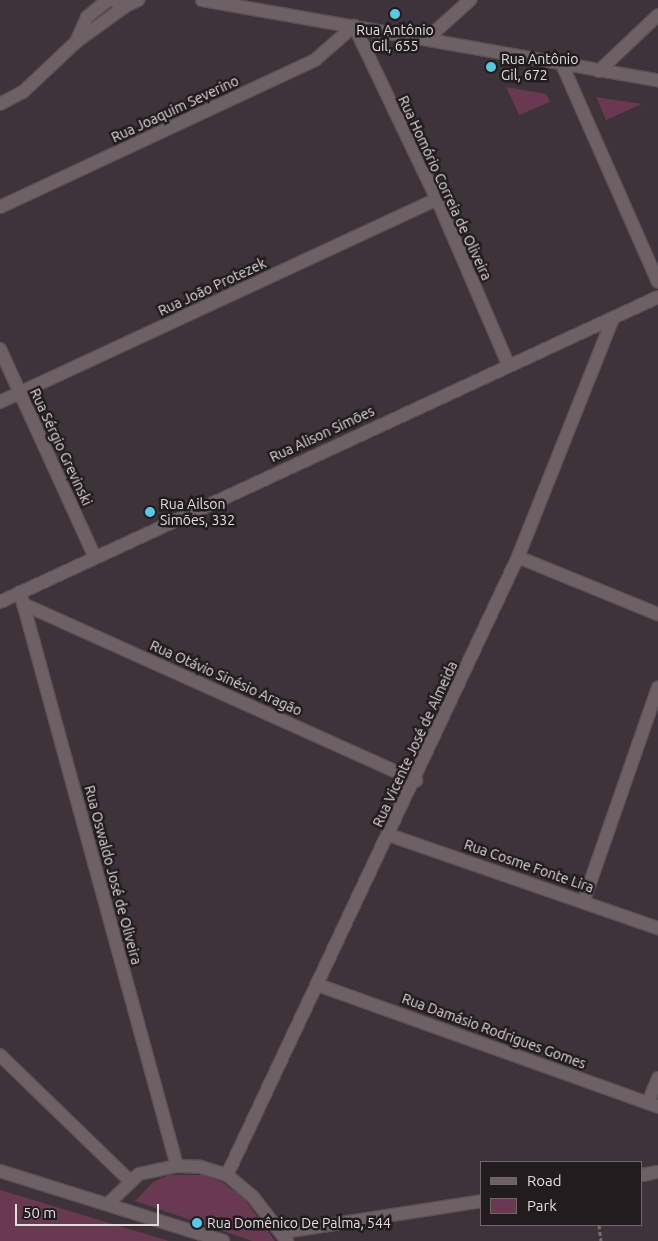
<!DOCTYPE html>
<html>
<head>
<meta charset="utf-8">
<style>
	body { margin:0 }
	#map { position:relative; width:658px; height:1241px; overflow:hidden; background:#3e3338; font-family:Ubuntu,sans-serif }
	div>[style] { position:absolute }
	.green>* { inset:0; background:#683950 }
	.path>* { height:3px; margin-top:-1.5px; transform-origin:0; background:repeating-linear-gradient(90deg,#766d71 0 4px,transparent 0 6.5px) }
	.roads { filter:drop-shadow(1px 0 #5a5154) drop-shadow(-1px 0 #5a5154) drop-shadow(0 1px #5a5154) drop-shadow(0 -1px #5a5154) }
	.minor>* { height:12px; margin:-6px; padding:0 6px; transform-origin:6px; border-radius:6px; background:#6d6166 }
	.tertiary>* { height:12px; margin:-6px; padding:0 6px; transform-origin:6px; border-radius:6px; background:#6d6166 }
	.dots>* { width:14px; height:14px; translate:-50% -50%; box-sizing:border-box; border:2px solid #221c1f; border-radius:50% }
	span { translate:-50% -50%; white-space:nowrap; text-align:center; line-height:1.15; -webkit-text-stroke:5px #221c1f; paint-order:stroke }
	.poi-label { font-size:14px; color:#e2dbde }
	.left { translate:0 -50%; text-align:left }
	.street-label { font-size:14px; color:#e2dbde }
	.legend { position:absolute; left:480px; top:1161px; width:162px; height:65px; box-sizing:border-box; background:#221c1f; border:1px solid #6f686b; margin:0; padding:6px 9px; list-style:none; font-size:15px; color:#e2dbde }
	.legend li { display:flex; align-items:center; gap:10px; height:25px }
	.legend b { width:25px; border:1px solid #6f686b }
	.scale { position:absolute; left:15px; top:1204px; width:144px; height:22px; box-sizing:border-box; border:2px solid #e2dbde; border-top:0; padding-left:6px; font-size:15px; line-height:18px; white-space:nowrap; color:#e2dbde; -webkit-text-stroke:4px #221c1f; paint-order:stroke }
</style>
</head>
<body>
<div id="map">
	<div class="green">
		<i style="clip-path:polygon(506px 87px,546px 94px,550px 102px,519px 115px)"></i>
		<i style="clip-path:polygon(596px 97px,642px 104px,606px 120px)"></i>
		<i style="clip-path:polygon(169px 1175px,204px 1175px,222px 1182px,243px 1197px,275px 1241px,252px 1241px,135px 1201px,153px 1182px)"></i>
		<i style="clip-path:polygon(0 1190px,169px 1241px,0 1241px)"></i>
	</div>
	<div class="path">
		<i style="left:599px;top:1225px;width:16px;rotate:83deg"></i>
	</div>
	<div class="roads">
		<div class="minor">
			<i style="left:428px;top:38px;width:57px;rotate:-42.1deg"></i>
			<i style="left:76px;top:42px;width:27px;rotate:-66deg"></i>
			<i style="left:87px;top:17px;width:27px;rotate:-39deg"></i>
			<i style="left:561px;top:62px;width:240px;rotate:66.2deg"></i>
			<i style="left:599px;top:71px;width:81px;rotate:-43.5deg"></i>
			<i style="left:0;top:104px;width:26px;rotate:-28deg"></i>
			<i style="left:23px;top:92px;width:73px;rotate:-43.3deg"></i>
			<i style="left:76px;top:42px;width:62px;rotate:-35.8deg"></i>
			<i style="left:0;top:207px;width:348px;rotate:-25deg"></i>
			<i style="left:315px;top:60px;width:52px;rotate:-41.1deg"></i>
			<i style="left:354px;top:26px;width:192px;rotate:64.4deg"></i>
			<i style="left:437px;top:199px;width:180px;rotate:66.7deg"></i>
			<i style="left:0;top:349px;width:229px;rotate:65.5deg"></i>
			<i style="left:0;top:402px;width:482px;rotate:-24.9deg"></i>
			<i style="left:518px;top:557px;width:151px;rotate:22.2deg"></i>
			<i style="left:20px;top:592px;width:595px;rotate:74.7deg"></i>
			<i style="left:0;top:602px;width:725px;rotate:-24.87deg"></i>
			<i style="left:23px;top:604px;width:431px;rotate:24.2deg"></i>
			<i style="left:389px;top:835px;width:285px;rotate:19.1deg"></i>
			<i style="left:584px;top:900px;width:225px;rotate:-70.8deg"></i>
			<i style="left:318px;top:985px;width:361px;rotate:19.7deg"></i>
			<i style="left:0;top:1055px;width:180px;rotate:44.1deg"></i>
			<i style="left:648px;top:1103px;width:27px;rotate:-68deg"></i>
			<i style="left:0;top:1171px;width:234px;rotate:17.4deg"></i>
			<i style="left:227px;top:1175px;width:683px;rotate:-64.79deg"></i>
			<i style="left:518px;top:557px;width:257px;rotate:-68.3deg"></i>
			<i style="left:642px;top:1175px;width:16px;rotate:-11deg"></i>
			<i style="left:110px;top:1202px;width:40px;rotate:-44deg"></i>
			<i style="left:139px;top:1174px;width:39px;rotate:-12deg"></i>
			<i style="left:177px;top:1166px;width:24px;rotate:2deg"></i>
			<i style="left:201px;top:1167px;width:27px;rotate:17deg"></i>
			<i style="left:227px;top:1175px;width:34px;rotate:40deg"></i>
			<i style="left:253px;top:1197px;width:56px;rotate:52.3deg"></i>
			<i style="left:284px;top:1232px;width:200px;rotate:-8.9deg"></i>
		</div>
		<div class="tertiary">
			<i style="left:113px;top:0;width:12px;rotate:35deg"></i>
			<i style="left:123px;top:7px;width:17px;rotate:-25deg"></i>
			<i style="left:202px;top:0;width:463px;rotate:10deg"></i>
		</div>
	</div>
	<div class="dots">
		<i style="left:395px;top:14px;background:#58c9e3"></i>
		<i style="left:491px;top:67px;background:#58c9e3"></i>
		<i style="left:150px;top:512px;background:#58c9e3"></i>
		<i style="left:197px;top:1223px;background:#58c9e3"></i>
	</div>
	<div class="poi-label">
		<span style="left:395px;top:38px">Rua Antônio<br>Gil, 655</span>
		<span class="left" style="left:501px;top:67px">Rua Antônio<br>Gil, 672</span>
		<span class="left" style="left:160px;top:512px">Rua Ailson<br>Simões, 332</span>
		<span class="left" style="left:207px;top:1223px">Rua Domênico De Palma, 544</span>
	</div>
	<div class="street-label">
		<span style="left:175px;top:109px;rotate:-25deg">Rua Joaquim Severino</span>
		<span style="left:445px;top:188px;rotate:65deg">Rua Homório Correia de Oliveira</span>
		<span style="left:212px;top:287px;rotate:-25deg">Rua João Protezek</span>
		<span style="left:322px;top:434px;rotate:-25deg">Rua Alison Simões</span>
		<span style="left:61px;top:447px;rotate:65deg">Rua Sérgio Grevinski</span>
		<span style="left:226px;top:678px;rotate:24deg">Rua Otávio Sinésio Aragão</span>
		<span style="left:415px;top:744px;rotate:-65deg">Rua Vicente José de Almeida</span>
		<span style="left:529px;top:866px;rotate:19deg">Rua Cosme Fonte Lira</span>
		<span style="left:113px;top:875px;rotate:75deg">Rua Oswaldo José de Oliveira</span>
		<span style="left:494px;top:1031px;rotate:20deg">Rua Damásio Rodrigues Gomes</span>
	</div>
	<ul class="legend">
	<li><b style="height:6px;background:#6d6166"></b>Road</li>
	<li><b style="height:14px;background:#683950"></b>Park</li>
	</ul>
	<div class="scale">50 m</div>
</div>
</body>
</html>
